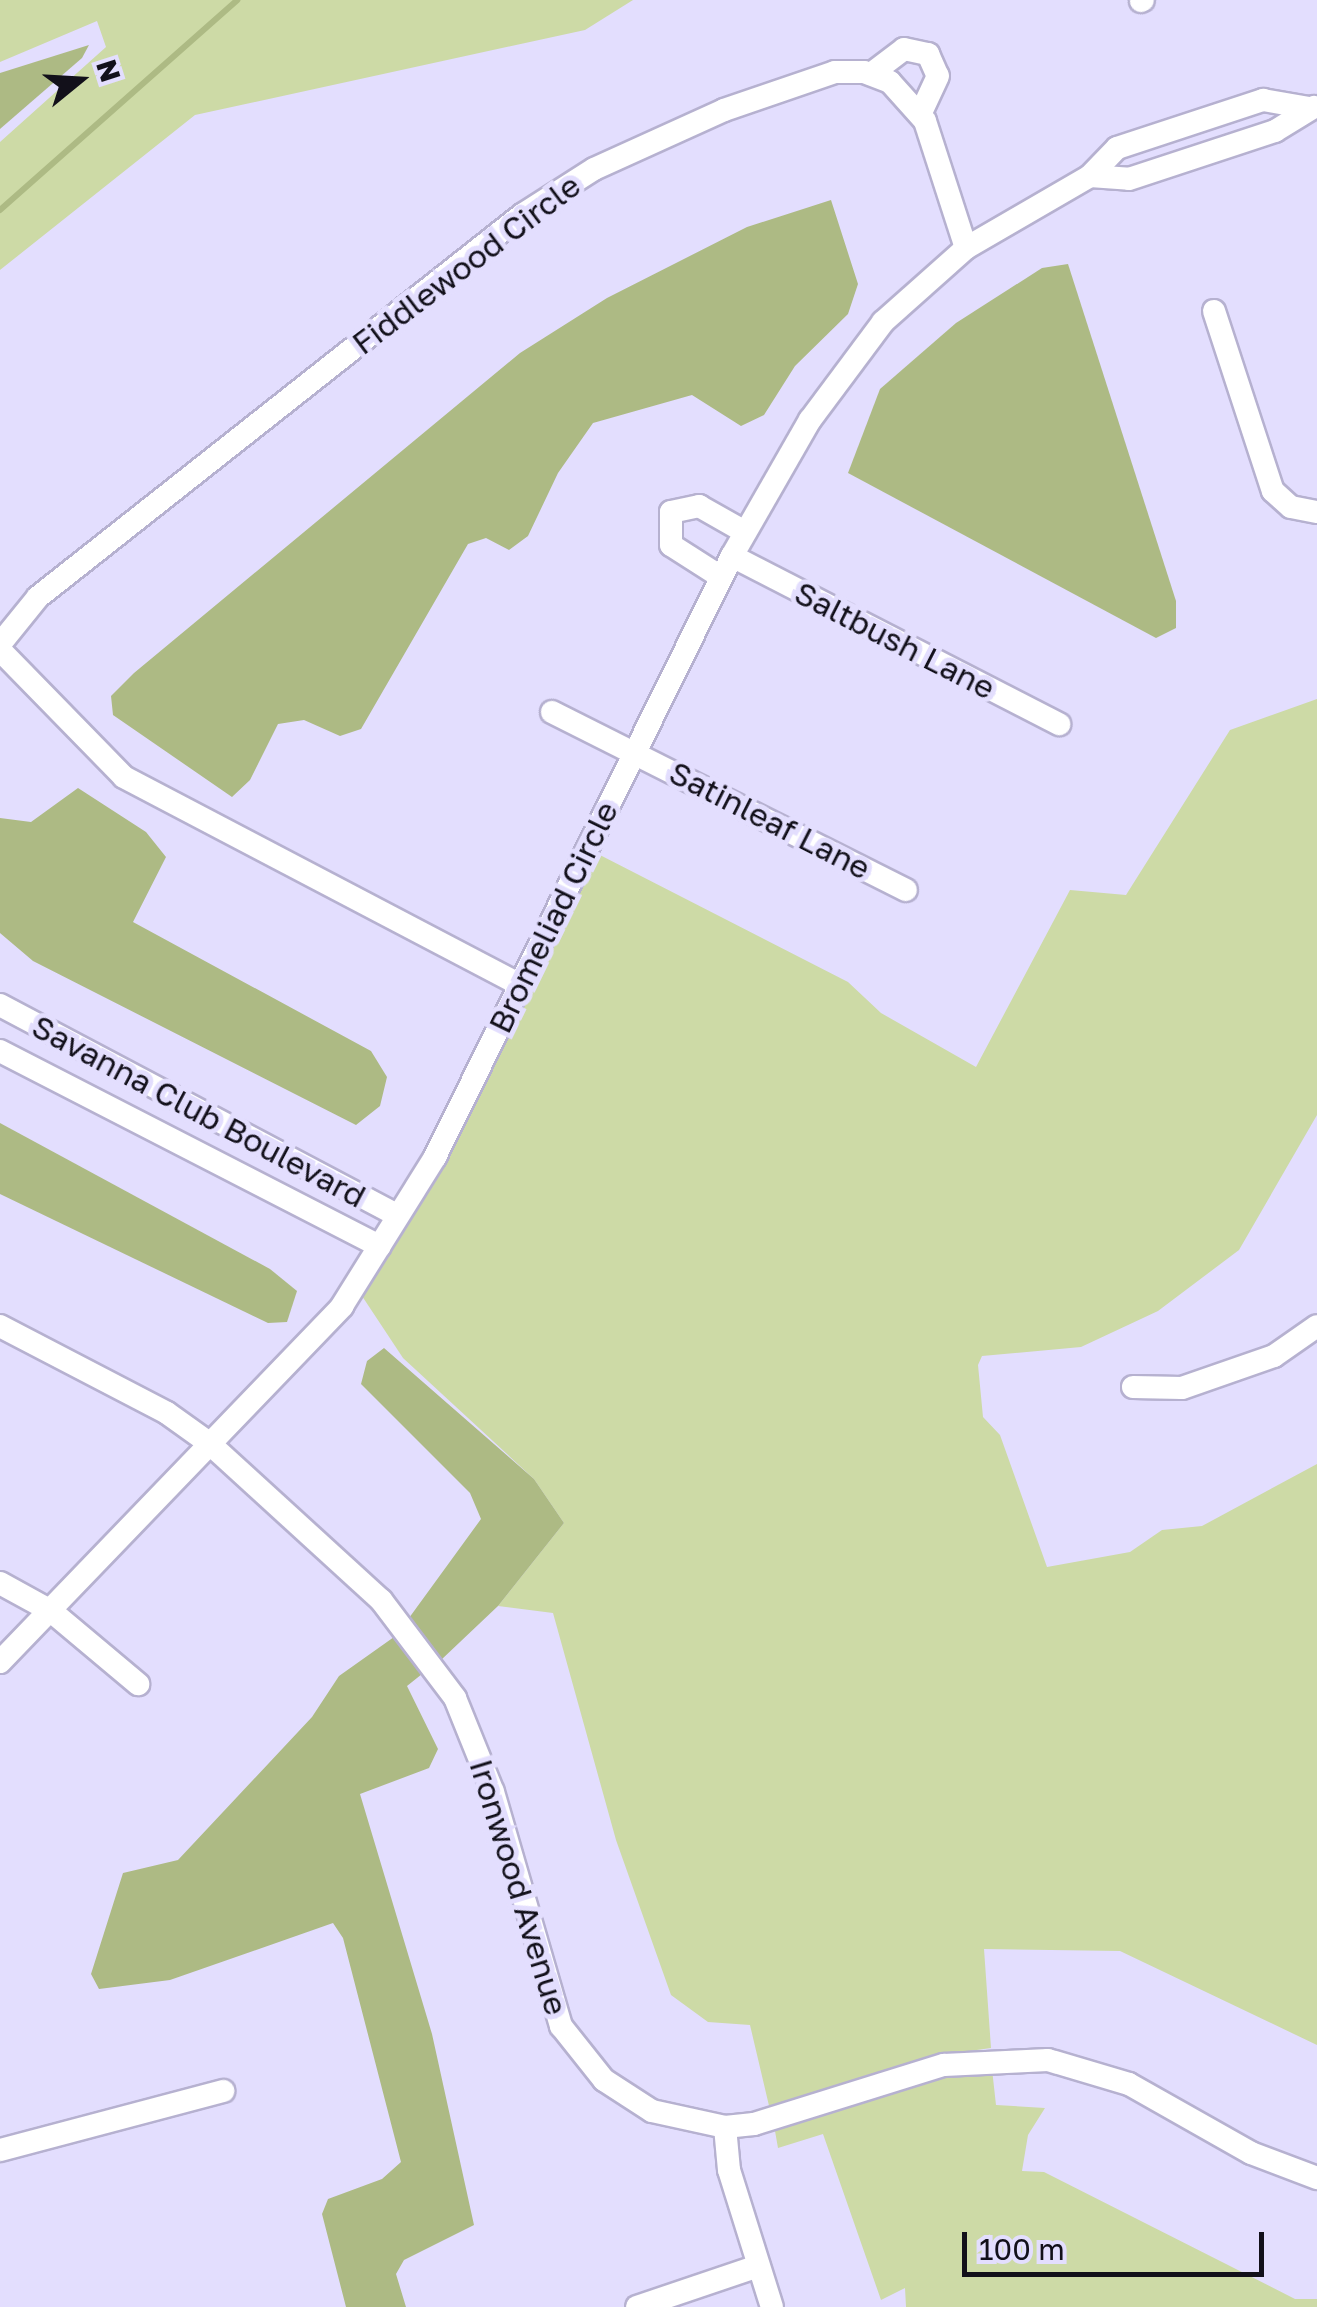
<!DOCTYPE html>
<html>
<head>
<meta charset="utf-8">
<style>
	body { margin:0 }
	#map { position:relative; width:1317px; height:2307px; overflow:hidden; background:#e3defe; font-family:"Golos Text",sans-serif }
	div>[style] { position:absolute }
	.green>* { inset:0; background:#cddaa6 }
	.water>* { inset:0; background:#adba84 }
	.stream>* { height:6px; margin:-3px; padding:0 3px; transform-origin:3px; border-radius:3px; background:#adba84 }
	.roads { filter:drop-shadow(2px 0 #b6b1d0) drop-shadow(-2px 0 #b6b1d0) drop-shadow(0 2px #b6b1d0) drop-shadow(0 -2px #b6b1d0) }
	.minor>* { height:22px; margin:-11px; padding:0 11px; transform-origin:11px; border-radius:11px; background:#fff }
	span { translate:-50% -50%; white-space:nowrap; text-align:center; line-height:1.15; -webkit-text-stroke:10px #e3defe; paint-order:stroke }
	.street-label { font-size:32px; color:#12101a }
	.north { position:absolute; left:30px; top:30px; width:100px; height:100px; -webkit-text-stroke:8px #e3defe; paint-order:stroke; rotate:72deg; font-size:28px; font-weight:700; line-height:40px; text-align:center; color:#12101a }
	.north::after { content:''; display:block; margin:auto; width:35px; height:45px; background:#12101a; clip-path:polygon(50% 0,100% 100%,50% 72%,0 100%) }
	.scale { position:absolute; left:962px; top:2232px; width:302px; height:45px; box-sizing:border-box; border:5px solid #12101a; border-top:0; padding-left:12px; font-size:30px; line-height:35px; white-space:nowrap; color:#12101a; -webkit-text-stroke:8px #e3defe; paint-order:stroke }
</style>
</head>
<body>
<div id="map">
	<div class="green">
		<i style="clip-path:polygon(0 0,633px 0,585px 30px,195px 115px,0 270px,0 142px,106px 47px,97px 21px,0 62px)"></i>
		<i style="clip-path:polygon(1317px 699px,1317px 1115px,1239px 1250px,1158px 1311px,1081px 1347px,982px 1356px,978px 1365px,983px 1417px,1000px 1435px,1047px 1567px,1130px 1552px,1162px 1530px,1202px 1526px,1317px 1464px,1317px 2045px,1120px 1951px,984px 1949px,991px 2048px,941px 2055px,770px 2110px,750px 2025px,708px 2022px,671px 1995px,616px 1840px,553px 1613px,498px 1606px,564px 1523px,534px 1479px,403px 1358px,362px 1296px,446px 1161px,596px 853px,848px 982px,881px 1013px,976px 1067px,1070px 890px,1126px 895px,1230px 730px)"></i>
		<i style="clip-path:polygon(992px 2069px,996px 2105px,1045px 2108px,1028px 2135px,1022px 2171px,1044px 2172px,1295px 2299px,1317px 2299px,1317px 2307px,906px 2307px,905px 2288px,881px 2300px,823px 2134px,778px 2148px,775px 2131px,946px 2076px)"></i>
	</div>
	<div class="water">
		<i style="clip-path:polygon(89px 45px,82px 58px,0 129px,0 73px)"></i>
		<i style="clip-path:polygon(831px 200px,858px 284px,848px 314px,795px 366px,764px 415px,741px 426px,692px 395px,593px 423px,558px 473px,528px 536px,509px 550px,486px 538px,468px 544px,361px 729px,340px 736px,304px 720px,278px 724px,250px 780px,232px 797px,113px 715px,111px 696px,134px 673px,520px 353px,607px 298px,747px 227px)"></i>
		<i style="clip-path:polygon(1068px 264px,1176px 601px,1176px 628px,1156px 638px,848px 473px,880px 389px,956px 323px,1042px 268px)"></i>
		<i style="clip-path:polygon(78px 788px,146px 832px,166px 857px,133px 922px,371px 1051px,387px 1077px,380px 1106px,356px 1125px,33px 961px,0 933px,0 818px,31px 822px)"></i>
		<i style="clip-path:polygon(0 1123px,270px 1269px,297px 1291px,287px 1322px,268px 1323px,0 1194px)"></i>
		<i style="clip-path:polygon(384px 1348px,534px 1479px,564px 1523px,498px 1606px,441px 1660px,409px 1618px,481px 1519px,470px 1493px,361px 1384px,367px 1361px)"></i>
		<i style="clip-path:polygon(394px 1637px,422px 1674px,407px 1686px,438px 1749px,429px 1768px,360px 1794px,432px 2034px,474px 2225px,404px 2260px,396px 2274px,406px 2307px,346px 2307px,322px 2214px,328px 2199px,382px 2179px,401px 2162px,343px 1938px,333px 1923px,170px 1980px,99px 1989px,91px 1974px,123px 1873px,178px 1860px,312px 1717px,339px 1676px)"></i>
	</div>
	<div class="stream">
		<i style="left:0;top:210px;width:317px;rotate:-41.5deg"></i>
	</div>
	<div class="roads">
		<div class="minor">
			<i style="left:1141px;top:1px;width:2px;rotate:-27deg"></i>
			<i style="left:871px;top:74px;width:41px;rotate:-37.1deg"></i>
			<i style="left:904px;top:49px;width:25px;rotate:12deg"></i>
			<i style="left:928px;top:54px;width:24px;rotate:66deg"></i>
			<i style="left:938px;top:76px;width:40px;rotate:115deg"></i>
			<i style="left:1090px;top:176px;width:39px;rotate:4deg"></i>
			<i style="left:1129px;top:179px;width:154px;rotate:-18.2deg"></i>
			<i style="left:1275px;top:131px;width:46px;rotate:-31.6deg"></i>
			<i style="left:1214px;top:311px;width:189px;rotate:71.9deg"></i>
			<i style="left:1273px;top:491px;width:24px;rotate:42deg"></i>
			<i style="left:1291px;top:507px;width:26px;rotate:11deg"></i>
			<i style="left:732px;top:556px;width:368px;rotate:27.2deg"></i>
			<i style="left:721px;top:577px;width:59px;rotate:-147.4deg"></i>
			<i style="left:671px;top:545px;width:33px;rotate:-90deg"></i>
			<i style="left:671px;top:512px;width:29px;rotate:-12deg"></i>
			<i style="left:699px;top:506px;width:53px;rotate:29.5deg"></i>
			<i style="left:0;top:644px;width:60px;rotate:-51deg"></i>
			<i style="left:38px;top:597px;width:617px;rotate:-38.28deg"></i>
			<i style="left:522px;top:215px;width:85px;rotate:-32.6deg"></i>
			<i style="left:594px;top:169px;width:143px;rotate:-24.4deg"></i>
			<i style="left:724px;top:110px;width:117px;rotate:-18.9deg"></i>
			<i style="left:835px;top:72px;width:29px"></i>
			<i style="left:864px;top:72px;width:28px;rotate:21deg"></i>
			<i style="left:890px;top:82px;width:52px;rotate:48.1deg"></i>
			<i style="left:925px;top:121px;width:133px;rotate:72.1deg"></i>
			<i style="left:0;top:650px;width:177px;rotate:45.7deg"></i>
			<i style="left:124px;top:777px;width:448px;rotate:27.7deg"></i>
			<i style="left:552px;top:712px;width:396px;rotate:26.7deg"></i>
			<i style="left:0;top:1005px;width:450px;rotate:27.9deg"></i>
			<i style="left:0;top:1051px;width:427px;rotate:27.2deg"></i>
			<i style="left:0;top:1326px;width:188px;rotate:27.5deg"></i>
			<i style="left:167px;top:1413px;width:52px;rotate:35.5deg"></i>
			<i style="left:209px;top:1443px;width:233px;rotate:42.4deg"></i>
			<i style="left:381px;top:1600px;width:123px;rotate:52.9deg"></i>
			<i style="left:455px;top:1698px;width:101px;rotate:68deg"></i>
			<i style="left:493px;top:1792px;width:244px;rotate:73.8deg"></i>
			<i style="left:561px;top:2026px;width:69px;rotate:51.5deg"></i>
			<i style="left:604px;top:2080px;width:57px;rotate:32.9deg"></i>
			<i style="left:652px;top:2111px;width:75px;rotate:12.4deg"></i>
			<i style="left:725px;top:2127px;width:29px;rotate:-6deg"></i>
			<i style="left:754px;top:2124px;width:199px;rotate:-17.3deg"></i>
			<i style="left:944px;top:2065px;width:104px;rotate:-2.8deg"></i>
			<i style="left:1048px;top:2060px;width:84px;rotate:16.5deg"></i>
			<i style="left:1129px;top:2084px;width:140px;rotate:29.5deg"></i>
			<i style="left:1251px;top:2153px;width:71px;rotate:20.7deg"></i>
			<i style="left:1133px;top:1387px;width:49px;rotate:1.2deg"></i>
			<i style="left:1182px;top:1388px;width:97px;rotate:-19.2deg"></i>
			<i style="left:1274px;top:1356px;width:52px;rotate:-34.9deg"></i>
			<i style="left:0;top:1583px;width:58px;rotate:28.8deg"></i>
			<i style="left:51px;top:1611px;width:114px;rotate:40deg"></i>
			<i style="left:0;top:1662px;width:494px;rotate:-46.1deg"></i>
			<i style="left:342px;top:1306px;width:176px;rotate:-58deg"></i>
			<i style="left:435px;top:1157px;width:670px;rotate:-63.7deg"></i>
			<i style="left:732px;top:556px;width:157px;rotate:-60.2deg"></i>
			<i style="left:810px;top:420px;width:122px;rotate:-53.3deg"></i>
			<i style="left:883px;top:322px;width:111px;rotate:-41.7deg"></i>
			<i style="left:966px;top:248px;width:143px;rotate:-30.1deg"></i>
			<i style="left:1090px;top:176px;width:39px;rotate:-46deg"></i>
			<i style="left:1117px;top:148px;width:154px;rotate:-18.2deg"></i>
			<i style="left:1263px;top:100px;width:47px;rotate:9.9deg"></i>
			<i style="left:725px;top:2127px;width:43px;rotate:84.7deg"></i>
			<i style="left:729px;top:2170px;width:144px;rotate:72.6deg"></i>
			<i style="left:0;top:2150px;width:231px;rotate:-14.8deg"></i>
			<i style="left:637px;top:2307px;width:128px;rotate:-18.7deg"></i>
		</div>
	</div>
	<div class="street-label">
		<span style="left:466px;top:264px;rotate:-37deg">Fiddlewood Circle</span>
		<span style="left:895px;top:640px;rotate:27deg">Saltbush Lane</span>
		<span style="left:770px;top:820px;rotate:27deg">Satinleaf Lane</span>
		<span style="left:553px;top:917px;rotate:-64deg">Bromeliad Circle</span>
		<span style="left:199px;top:1111px;rotate:28deg">Savanna Club Boulevard</span>
		<span style="left:519px;top:1887px;rotate:73deg">Ironwood Avenue</span>
	</div>
	<div class="north">N</div>
	<div class="scale">100 m</div>
</div>
</body>
</html>
